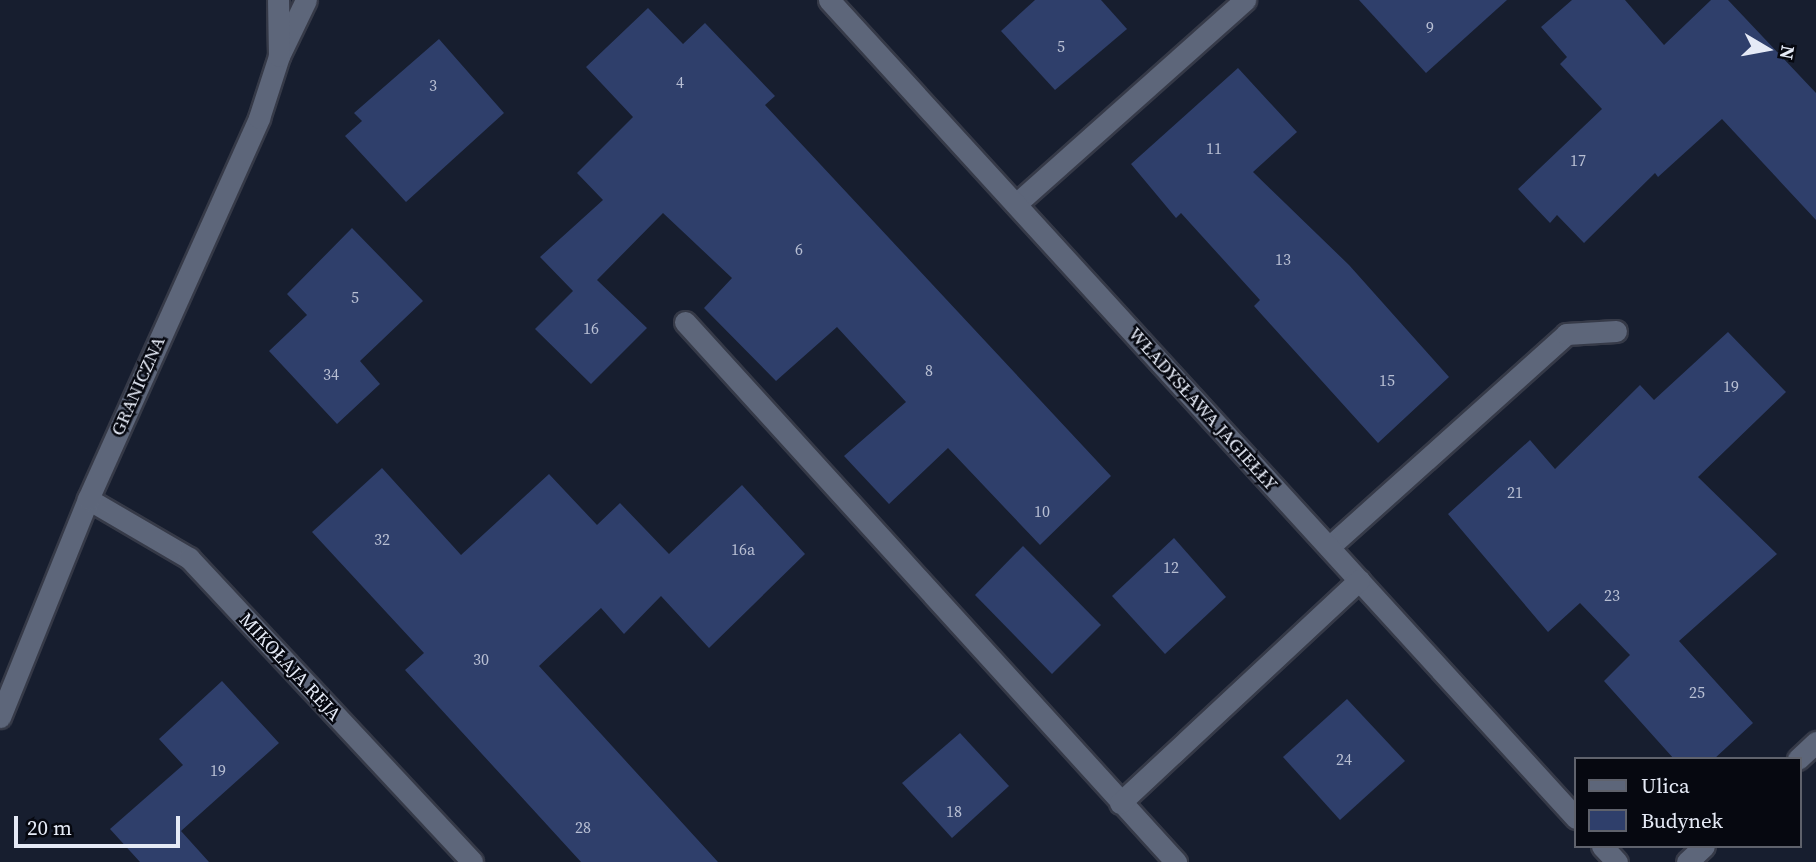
<!DOCTYPE html>
<html>
<head>
<meta charset="utf-8">
<style>
	body { margin:0 }
	#map { position:relative; width:1816px; height:862px; overflow:hidden; background:#171e2f; font-family:"Source Serif 4",serif }
	div>[style] { position:absolute }
	.building>* { inset:0; background:#2f3f6b }
	.roads { filter:drop-shadow(2px 0 #363a48) drop-shadow(-2px 0 #363a48) drop-shadow(0 2px #363a48) drop-shadow(0 -2px #363a48) }
	.lane>* { height:21px; margin:-10.5px; padding:0 10.5px; transform-origin:10.5px; border-radius:10.5px; background:#5d667a }
	.street>* { height:21px; margin:-10.5px; padding:0 10.5px; transform-origin:10.5px; border-radius:10.5px; background:#5d667a }
	span { translate:-50% -50%; white-space:nowrap; text-align:center; line-height:1.15; -webkit-text-stroke:5px #060810; paint-order:stroke }
	.number-label { font-size:16px; color:#b8bfd3 }
	.number-label span { -webkit-text-stroke-width:0 }
	.street-label { font-size:19px; color:#e5eaf6 }
	.legend { position:absolute; left:1574px; top:757px; width:228px; height:91px; box-sizing:border-box; background:#060810; border:2px solid #5f626c; margin:0; padding:9px 12px; list-style:none; font-size:21px; color:#e5eaf6 }
	.legend li { display:flex; align-items:center; gap:14px; height:35px }
	.legend b { width:35px; border:2px solid #5f626c }
	.north { position:absolute; left:1732px; top:14px; width:70px; height:70px; -webkit-text-stroke:5px #060810; paint-order:stroke; rotate:100deg; font-size:19px; font-weight:700; line-height:28px; text-align:center; color:#e5eaf6 }
	.north::after { content:''; display:block; margin:auto; width:24px; height:32px; background:#e5eaf6; clip-path:polygon(50% 0,100% 100%,50% 72%,0 100%) }
	.scale { position:absolute; left:14px; top:816px; width:166px; height:32px; box-sizing:border-box; border:4px solid #e5eaf6; border-top:0; padding-left:9px; font-size:21px; line-height:24px; white-space:nowrap; color:#e5eaf6; -webkit-text-stroke:5px #060810; paint-order:stroke }
</style>
</head>
<body>
<div id="map">
	<div class="building">
		<i style="clip-path:polygon(1035px 0,1101px 0,1127px 29px,1055px 90px,1001px 31px)"></i>
		<i style="clip-path:polygon(1359px 0,1507px 0,1426px 73px)"></i>
		<i style="clip-path:polygon(1572px 0,1625px 0,1664px 45px,1711px 0,1728px 0,1816px 93px,1816px 220px,1722px 119px,1658px 177px,1655px 173px,1584px 243px,1557px 215px,1550px 223px,1518px 189px,1602px 109px,1560px 64px,1567px 57px,1541px 27px)"></i>
		<i style="clip-path:polygon(648px 8px,683px 44px,705px 23px,775px 96px,765px 105px,1111px 476px,1040px 545px,948px 448px,889px 504px,844px 456px,906px 402px,837px 327px,776px 381px,704px 308px,732px 278px,663px 213px,597px 280px,647px 328px,591px 384px,535px 329px,573px 291px,540px 257px,603px 200px,577px 173px,633px 117px,586px 67px)"></i>
		<i style="clip-path:polygon(439px 39px,504px 113px,406px 202px,345px 136px,362px 121px,354px 113px)"></i>
		<i style="clip-path:polygon(1238px 68px,1297px 132px,1253px 172px,1349px 265px,1449px 377px,1378px 443px,1254px 306px,1260px 300px,1181px 213px,1176px 218px,1131px 164px)"></i>
		<i style="clip-path:polygon(352px 228px,423px 301px,360px 361px,380px 384px,337px 424px,269px 351px,307px 315px,287px 294px)"></i>
		<i style="clip-path:polygon(1728px 332px,1786px 392px,1698px 477px,1777px 554px,1679px 641px,1753px 723px,1714px 759px,1674px 759px,1604px 681px,1630px 655px,1580px 603px,1548px 632px,1448px 514px,1530px 440px,1555px 469px,1640px 385px,1654px 400px)"></i>
		<i style="clip-path:polygon(382px 468px,461px 555px,549px 474px,597px 525px,620px 503px,669px 554px,742px 485px,805px 554px,709px 648px,661px 596px,624px 634px,601px 608px,539px 666px,718px 862px,581px 862px,405px 670px,424px 653px,312px 532px)"></i>
		<i style="clip-path:polygon(1174px 538px,1226px 597px,1165px 654px,1112px 596px)"></i>
		<i style="clip-path:polygon(1023px 546px,1101px 625px,1052px 674px,975px 595px)"></i>
		<i style="clip-path:polygon(222px 681px,279px 743px,181px 831px,209px 862px,140px 862px,110px 829px,183px 765px,159px 739px)"></i>
		<i style="clip-path:polygon(1347px 699px,1405px 761px,1340px 820px,1283px 757px)"></i>
		<i style="clip-path:polygon(960px 733px,1009px 786px,952px 838px,902px 783px)"></i>
	</div>
	<div class="roads">
		<div class="lane">
			<i style="left:279px;top:56px;width:62px;rotate:-64.3deg"></i>
			<i style="left:1016px;top:204px;width:307px;rotate:-41.7deg"></i>
			<i style="left:1329px;top:547px;width:319px;rotate:-41.9deg"></i>
			<i style="left:1566px;top:334px;width:50px;rotate:-3.4deg"></i>
			<i style="left:1798px;top:759px;width:25px;rotate:-43deg"></i>
			<i style="left:1687px;top:862px;width:23px;rotate:-43deg"></i>
		</div>
		<div class="street">
			<i style="left:829px;top:0;width:1108px;rotate:47.6deg"></i>
			<i style="left:685px;top:322px;width:730px;rotate:47.72deg"></i>
			<i style="left:88px;top:499px;width:117px;rotate:30.3deg"></i>
			<i style="left:189px;top:558px;width:415px;rotate:47deg"></i>
			<i style="left:0;top:717px;width:235px;rotate:-68deg"></i>
			<i style="left:88px;top:499px;width:418px;rotate:-65.8deg"></i>
			<i style="left:259px;top:118px;width:65px;rotate:-72.1deg"></i>
			<i style="left:279px;top:56px;width:56px;rotate:-91deg"></i>
			<i style="left:1120px;top:803px;width:327px;rotate:-43deg"></i>
			<i style="left:1602px;top:846px;width:22px;rotate:47deg"></i>
		</div>
	</div>
	<div class="number-label">
		<span style="left:1430px;top:27px">9</span>
		<span style="left:1061px;top:46px">5</span>
		<span style="left:680px;top:82px">4</span>
		<span style="left:433px;top:85px">3</span>
		<span style="left:1214px;top:148px">11</span>
		<span style="left:1578px;top:160px">17</span>
		<span style="left:799px;top:249px">6</span>
		<span style="left:1283px;top:259px">13</span>
		<span style="left:355px;top:297px">5</span>
		<span style="left:591px;top:328px">16</span>
		<span style="left:929px;top:370px">8</span>
		<span style="left:331px;top:374px">34</span>
		<span style="left:1387px;top:380px">15</span>
		<span style="left:1731px;top:386px">19</span>
		<span style="left:1515px;top:492px">21</span>
		<span style="left:1042px;top:511px">10</span>
		<span style="left:382px;top:539px">32</span>
		<span style="left:743px;top:549px">16a</span>
		<span style="left:1171px;top:567px">12</span>
		<span style="left:1612px;top:595px">23</span>
		<span style="left:481px;top:659px">30</span>
		<span style="left:1697px;top:692px">25</span>
		<span style="left:1344px;top:759px">24</span>
		<span style="left:218px;top:770px">19</span>
		<span style="left:954px;top:811px">18</span>
		<span style="left:583px;top:827px">28</span>
	</div>
	<div class="street-label">
		<span style="left:138px;top:386px;rotate:-66deg">GRANICZNA</span>
		<span style="left:1203px;top:409px;rotate:48deg">WŁADYSŁAWA JAGIEŁŁY</span>
		<span style="left:290px;top:667px;rotate:47deg">MIKOŁAJA REJA</span>
	</div>
	<ul class="legend">
	<li><b style="height:9px;background:#5d667a"></b>Ulica</li>
	<li><b style="height:19px;background:#2f3f6b"></b>Budynek</li>
	</ul>
	<div class="north">N</div>
	<div class="scale">20 m</div>
</div>
</body>
</html>
